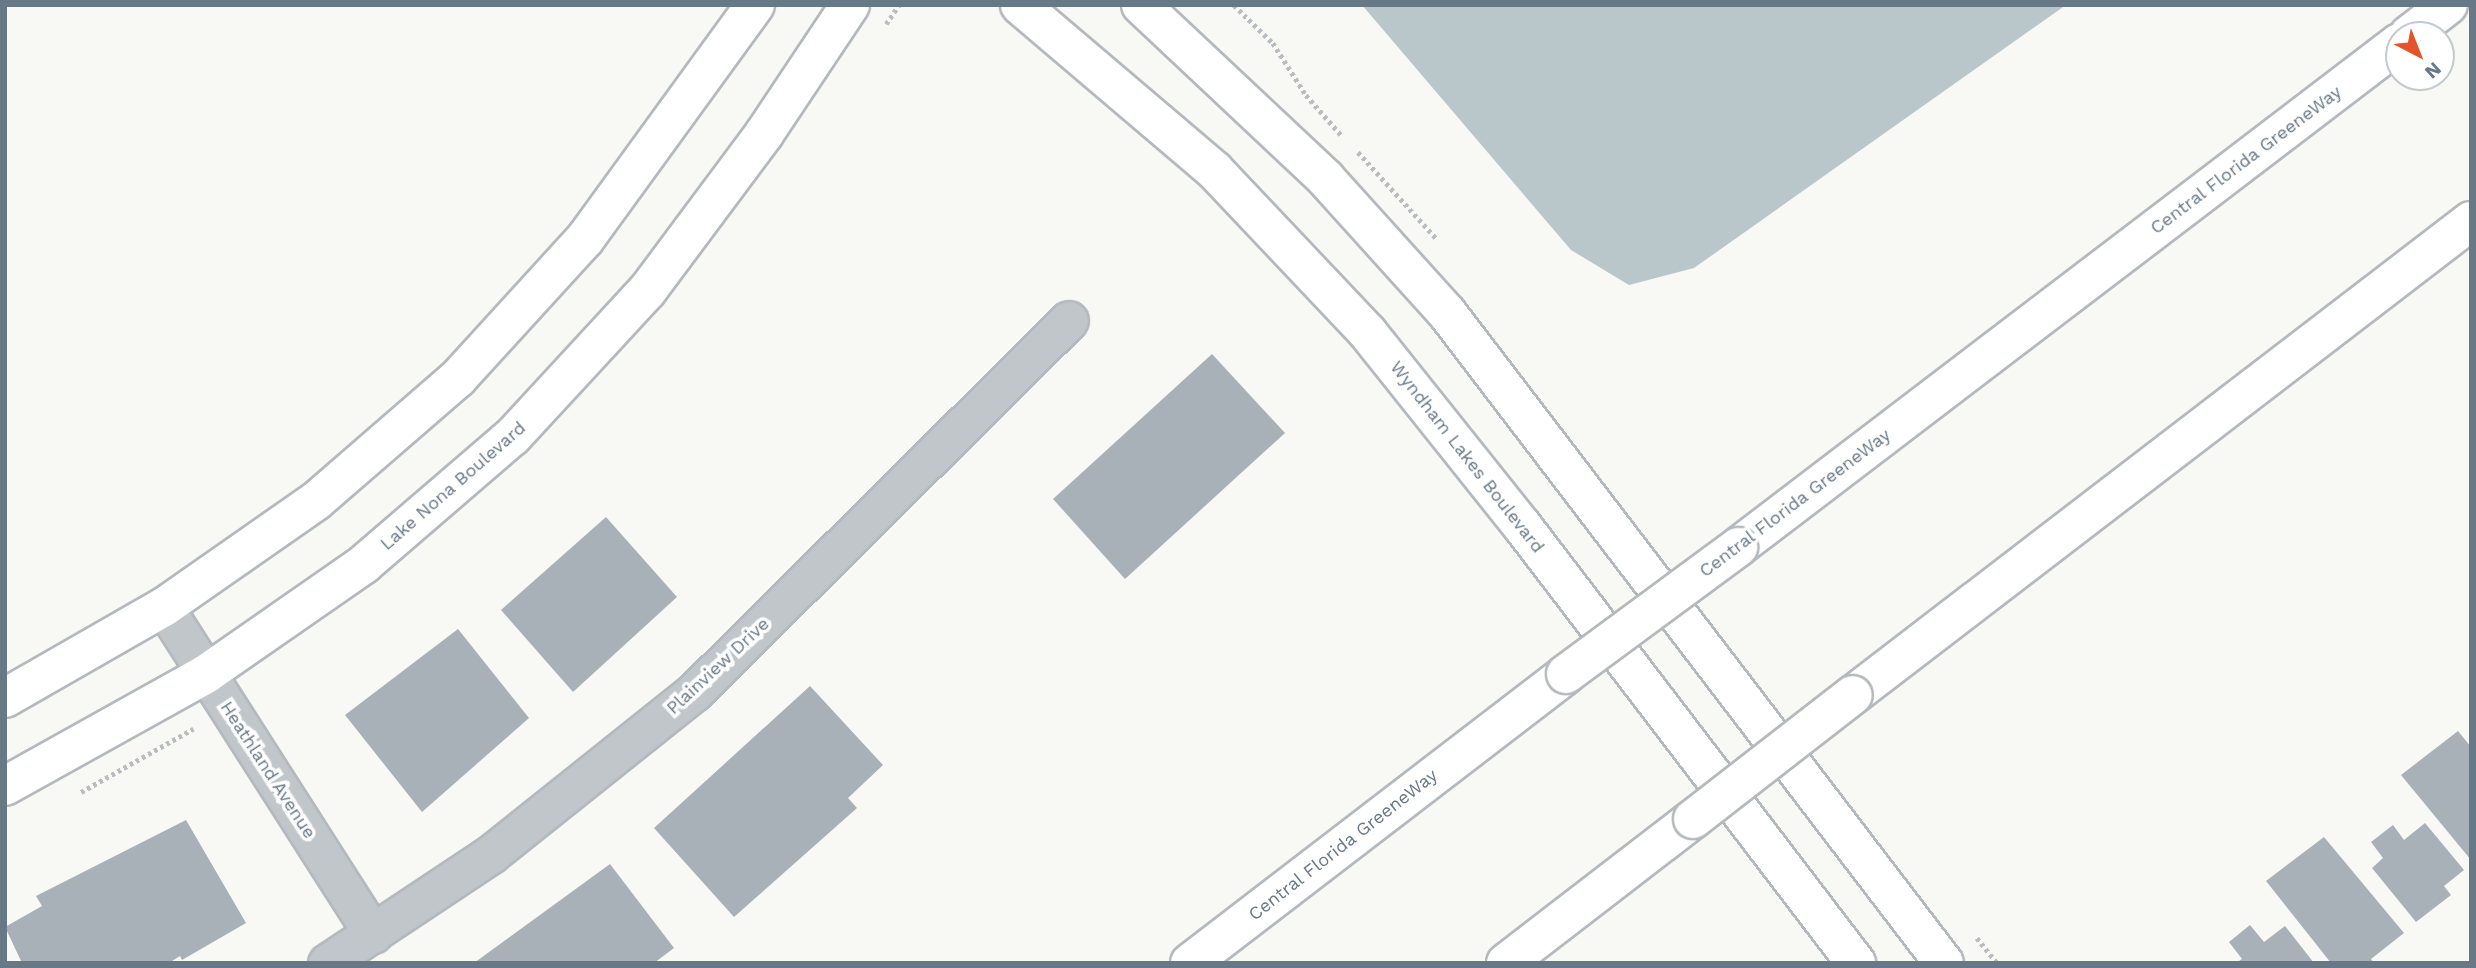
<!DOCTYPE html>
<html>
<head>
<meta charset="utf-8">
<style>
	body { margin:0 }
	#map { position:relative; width:2476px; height:968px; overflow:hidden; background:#f8f8f5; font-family:"Work Sans",sans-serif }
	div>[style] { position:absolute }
	.water>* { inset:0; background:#b9c6ca }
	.building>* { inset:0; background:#a8b1b7 }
	.path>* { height:4.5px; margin-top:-2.25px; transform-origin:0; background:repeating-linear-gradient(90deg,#b9bdc0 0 3.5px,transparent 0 7px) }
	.roads { filter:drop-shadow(2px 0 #b4b9be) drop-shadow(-2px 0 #b4b9be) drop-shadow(0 2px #b4b9be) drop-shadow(0 -2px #b4b9be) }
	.street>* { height:37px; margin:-18.5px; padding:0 18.5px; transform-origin:18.5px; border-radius:18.5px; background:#c1c6ca }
	.secondary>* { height:38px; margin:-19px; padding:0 19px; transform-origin:19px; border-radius:19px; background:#fff }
	.highway>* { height:38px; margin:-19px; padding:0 19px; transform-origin:19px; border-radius:19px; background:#fff }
	.bridges { filter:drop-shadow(2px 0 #b5b9bc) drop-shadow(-2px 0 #b5b9bc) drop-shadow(0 2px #b5b9bc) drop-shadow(0 -2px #b5b9bc) }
	.highway-bridge>* { height:38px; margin:-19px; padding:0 19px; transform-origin:19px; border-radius:19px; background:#fff }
	span { translate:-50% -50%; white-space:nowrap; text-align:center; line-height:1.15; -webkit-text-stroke:7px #fff; paint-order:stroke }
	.street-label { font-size:18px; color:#677887 }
	.frame { position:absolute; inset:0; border:7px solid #677887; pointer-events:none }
	.north { position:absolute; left:2385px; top:21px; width:70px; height:70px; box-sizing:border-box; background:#fff; border:2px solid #c2c9cf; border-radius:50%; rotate:138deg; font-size:19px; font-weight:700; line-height:28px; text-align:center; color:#677887 }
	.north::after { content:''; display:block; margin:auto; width:24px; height:32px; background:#e55428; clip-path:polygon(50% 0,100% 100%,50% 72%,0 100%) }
</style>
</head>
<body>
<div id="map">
	<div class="water">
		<i style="clip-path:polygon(1362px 5px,2066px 5px,1694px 268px,1629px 285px,1571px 250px)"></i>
	</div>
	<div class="building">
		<i style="clip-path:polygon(1212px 354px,1285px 433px,1125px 579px,1053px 499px)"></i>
		<i style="clip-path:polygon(606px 517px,677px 597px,573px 692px,501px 610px)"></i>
		<i style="clip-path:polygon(458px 629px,529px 718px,422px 812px,345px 715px)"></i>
		<i style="clip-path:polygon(810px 686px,883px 765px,848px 798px,857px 808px,734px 917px,654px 828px)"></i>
		<i style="clip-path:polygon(2458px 731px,2471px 747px,2471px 860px,2401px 775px)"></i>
		<i style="clip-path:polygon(186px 820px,246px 923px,182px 960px,180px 956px,169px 963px,22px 963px,5px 927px,42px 906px,36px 896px)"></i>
		<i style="clip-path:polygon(2425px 823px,2464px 870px,2444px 886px,2451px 895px,2416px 922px,2372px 868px,2383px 858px,2371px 842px,2393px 825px,2404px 840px)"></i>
		<i style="clip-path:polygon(2324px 837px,2404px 933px,2371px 959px,2374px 963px,2331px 963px,2266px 881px)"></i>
		<i style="clip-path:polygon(610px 864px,674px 948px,654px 963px,474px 963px)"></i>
		<i style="clip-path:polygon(2250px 925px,2264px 942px,2285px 926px,2314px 963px,2236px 963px,2242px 959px,2229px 942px)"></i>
	</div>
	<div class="path">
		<i style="left:1234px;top:5px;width:54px;rotate:44.3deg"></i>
		<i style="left:1273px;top:43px;width:62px;rotate:57.6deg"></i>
		<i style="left:1306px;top:95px;width:55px;rotate:48.7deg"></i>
		<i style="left:886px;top:24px;width:23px;rotate:-56deg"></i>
		<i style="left:1358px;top:152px;width:118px;rotate:47.8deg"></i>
		<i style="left:81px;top:792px;width:129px;rotate:-29.4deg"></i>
		<i style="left:1977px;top:938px;width:32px;rotate:51deg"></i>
	</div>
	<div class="roads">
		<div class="street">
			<i style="left:164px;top:607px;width:388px;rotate:57.4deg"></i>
			<i style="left:327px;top:963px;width:197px;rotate:-33.6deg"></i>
			<i style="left:491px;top:854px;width:260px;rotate:-38.6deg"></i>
			<i style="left:694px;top:692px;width:528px;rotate:-44.77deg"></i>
		</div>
		<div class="secondary">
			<i style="left:1020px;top:5px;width:255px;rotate:40.4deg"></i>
			<i style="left:1214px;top:170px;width:224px;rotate:46.6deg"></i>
			<i style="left:1368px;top:333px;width:248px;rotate:51.4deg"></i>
			<i style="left:1523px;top:527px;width:549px;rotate:52.63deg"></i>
			<i style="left:1141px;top:5px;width:254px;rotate:43.2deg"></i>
			<i style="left:1326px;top:179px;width:181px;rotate:47.9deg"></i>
			<i style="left:1447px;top:313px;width:818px;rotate:52.6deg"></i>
			<i style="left:5px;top:698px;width:183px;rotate:-29.8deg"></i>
			<i style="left:164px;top:607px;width:185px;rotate:-34.9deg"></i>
			<i style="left:316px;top:501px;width:188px;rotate:-40.9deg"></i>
			<i style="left:458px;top:378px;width:188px;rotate:-47.6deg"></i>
			<i style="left:585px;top:239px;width:289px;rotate:-54deg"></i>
			<i style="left:5px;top:786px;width:230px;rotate:-29.1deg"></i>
			<i style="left:206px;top:674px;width:193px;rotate:-34.8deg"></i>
			<i style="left:364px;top:564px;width:196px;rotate:-40.7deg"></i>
			<i style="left:513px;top:436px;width:197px;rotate:-47.3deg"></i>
			<i style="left:647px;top:291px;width:196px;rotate:-53.3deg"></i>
			<i style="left:764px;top:134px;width:155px;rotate:-56.3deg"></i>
		</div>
		<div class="highway">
			<i style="left:2409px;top:35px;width:49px;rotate:-37.6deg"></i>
			<i style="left:1738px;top:547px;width:831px;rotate:-37.32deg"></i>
			<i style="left:1853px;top:695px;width:779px;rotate:-37.49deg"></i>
			<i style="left:1190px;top:963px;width:474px;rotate:-37.5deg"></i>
			<i style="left:1506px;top:963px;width:236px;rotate:-37.6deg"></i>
		</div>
	</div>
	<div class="bridges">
		<div class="highway-bridge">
			<i style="left:1566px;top:674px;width:214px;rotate:-36.4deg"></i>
			<i style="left:1693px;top:819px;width:202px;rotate:-37.8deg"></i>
		</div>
	</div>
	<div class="street-label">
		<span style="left:2246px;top:160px;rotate:-37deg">Central Florida GreeneWay</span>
		<span style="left:1467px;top:457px;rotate:52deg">Wyndham Lakes Boulevard</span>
		<span style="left:453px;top:486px;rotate:-41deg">Lake Nona Boulevard</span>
		<span style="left:1795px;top:503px;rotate:-37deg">Central Florida GreeneWay</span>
		<span style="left:718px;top:666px;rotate:-43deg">Plainview Drive</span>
		<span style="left:268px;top:770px;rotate:57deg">Heathland Avenue</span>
		<span style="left:1343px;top:845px;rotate:-38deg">Central Florida GreeneWay</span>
	</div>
	<div class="frame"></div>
	<div class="north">N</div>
</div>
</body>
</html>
